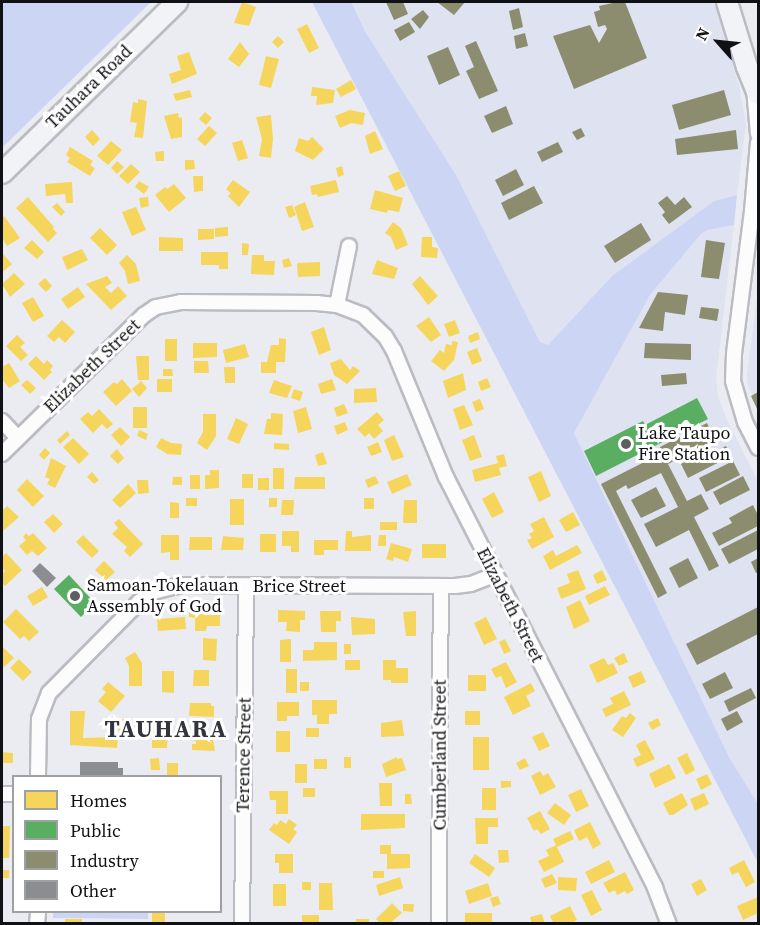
<!DOCTYPE html>
<html>
<head>
<meta charset="utf-8">
<style>
	body { margin:0 }
	#map { position:relative; width:760px; height:925px; overflow:hidden; background:#eaecf2; font-family:"Source Serif 4",serif }
	div>[style] { position:absolute }
	.built>* { inset:0; background:#dfe2f0 }
	.green>* { inset:0; background:#cdd5f4 }
	.homes>* { inset:0; background:#f6d55c }
	.public>* { inset:0; background:#5aae61 }
	.industry>* { inset:0; background:#8c8c6e }
	.building>* { inset:0; background:#8b8d91 }
	.roads { filter:drop-shadow(2px 0 #bbbcc1) drop-shadow(-2px 0 #bbbcc1) drop-shadow(0 2px #bbbcc1) drop-shadow(0 -2px #bbbcc1) }
	.street>* { height:14px; margin:-7px; padding:0 7px; transform-origin:7px; border-radius:7px; background:#fcfcfd }
	.secondary>* { height:20px; margin:-10px; padding:0 10px; transform-origin:10px; border-radius:10px; background:#f2f3f7 }
	.dots>* { width:16px; height:16px; translate:-50% -50%; box-sizing:border-box; border:3px solid #fff; border-radius:50% }
	span { translate:-50% -50%; white-space:nowrap; text-align:center; line-height:1.15; -webkit-text-stroke:6px #fff; paint-order:stroke }
	.street-label { font-size:18px; color:#101115 }
	.poi-label { font-size:18px; color:#101115 }
	.left { translate:0 -50%; text-align:left }
	.district-label { font-size:24px; color:#33353e; font-weight:700; letter-spacing:1.5px }
	.frame { position:absolute; inset:0; border:3px solid #101115; pointer-events:none }
	.legend { position:absolute; left:12px; top:775px; width:210px; height:138px; box-sizing:border-box; background:#fff; border:2px solid #9fa0a1; margin:0; padding:8px 10px; list-style:none; font-size:18px; color:#101115 }
	.legend li { display:flex; align-items:center; gap:12px; height:30px }
	.legend b { width:30px; border:2px solid #9fa0a1 }
	.north { position:absolute; left:688px; top:12px; width:60px; height:60px; -webkit-text-stroke:4px #fff; paint-order:stroke; rotate:297deg; font-size:16px; font-weight:700; line-height:24px; text-align:center; color:#101115 }
	.north::after { content:''; display:block; margin:auto; width:21px; height:27px; background:#101115; clip-path:polygon(50% 0,100% 100%,50% 72%,0 100%) }
</style>
</head>
<body>
<div id="map">
	<div class="built">
		<i style="clip-path:polygon(351px 2px,714px 2px,739px 86px,746px 124px,737px 195px,714px 201px,612px 276px,548px 345px,540px 342px,456px 175px,366px 33px)"></i>
		<i style="clip-path:polygon(734px 225px,716px 378px,718px 397px,727px 420px,758px 481px,758px 804px,729px 757px,574px 433px,650px 295px,701px 234px,708px 230px)"></i>
		<i style="clip-path:polygon(758px 289px,758px 408px,748px 385px,747px 375px)"></i>
	</div>
	<div class="green">
		<i style="clip-path:polygon(2px 2px,151px 2px,2px 148px)"></i>
		<i style="clip-path:polygon(312px 2px,351px 2px,366px 33px,456px 175px,540px 342px,548px 345px,612px 276px,714px 201px,737px 195px,734px 225px,708px 230px,701px 234px,650px 295px,574px 433px,729px 757px,758px 804px,758px 863px)"></i>
		<i style="clip-path:polygon(53px 912px,148px 912px,148px 919px,53px 918px)"></i>
	</div>
	<div class="homes">
		<i style="clip-path:polygon(242px 2px,256px 7px,249px 26px,234px 23px)"></i>
		<i style="clip-path:polygon(307px 24px,319px 48px,309px 53px,297px 29px)"></i>
		<i style="clip-path:polygon(278px 36px,284px 42px,278px 48px,272px 42px)"></i>
		<i style="clip-path:polygon(240px 42px,249px 54px,239px 67px,228px 59px)"></i>
		<i style="clip-path:polygon(189px 52px,197px 74px,172px 84px,169px 74px,181px 70px,177px 56px)"></i>
		<i style="clip-path:polygon(266px 56px,279px 59px,271px 88px,259px 85px)"></i>
		<i style="clip-path:polygon(351px 80px,356px 89px,341px 97px,336px 89px)"></i>
		<i style="clip-path:polygon(312px 87px,335px 90px,333px 103px,316px 105px,317px 96px,311px 96px)"></i>
		<i style="clip-path:polygon(190px 90px,192px 97px,176px 101px,173px 94px)"></i>
		<i style="clip-path:polygon(138px 99px,147px 101px,143px 138px,134px 137px,137px 123px,130px 122px,133px 102px,138px 103px)"></i>
		<i style="clip-path:polygon(350px 110px,365px 113px,363px 125px,351px 123px,340px 128px,335px 116px)"></i>
		<i style="clip-path:polygon(205px 112px,212px 118px,206px 125px,199px 119px)"></i>
		<i style="clip-path:polygon(178px 113px,179px 118px,182px 117px,182px 137px,171px 139px,164px 116px)"></i>
		<i style="clip-path:polygon(271px 115px,273px 139px,271px 158px,259px 156px,262px 139px,256px 117px)"></i>
		<i style="clip-path:polygon(209px 126px,217px 133px,205px 146px,197px 139px)"></i>
		<i style="clip-path:polygon(92px 130px,100px 139px,93px 146px,85px 137px)"></i>
		<i style="clip-path:polygon(375px 131px,383px 149px,370px 154px,365px 136px)"></i>
		<i style="clip-path:polygon(312px 137px,324px 149px,313px 160px,295px 151px,299px 138px,308px 141px)"></i>
		<i style="clip-path:polygon(242px 140px,248px 158px,238px 161px,232px 143px)"></i>
		<i style="clip-path:polygon(111px 141px,122px 150px,108px 165px,97px 156px)"></i>
		<i style="clip-path:polygon(70px 147px,93px 161px,90px 165px,95px 168px,90px 176px,67px 162px,70px 158px,66px 155px)"></i>
		<i style="clip-path:polygon(164px 151px,164px 161px,156px 161px,155px 152px)"></i>
		<i style="clip-path:polygon(185px 160px,194px 160px,195px 169px,185px 170px)"></i>
		<i style="clip-path:polygon(117px 161px,124px 167px,117px 174px,111px 168px)"></i>
		<i style="clip-path:polygon(131px 164px,140px 172px,128px 184px,119px 176px)"></i>
		<i style="clip-path:polygon(342px 166px,344px 175px,338px 177px,336px 168px)"></i>
		<i style="clip-path:polygon(399px 171px,406px 186px,395px 191px,388px 176px)"></i>
		<i style="clip-path:polygon(193px 176px,203px 176px,203px 191px,194px 192px)"></i>
		<i style="clip-path:polygon(233px 180px,250px 192px,239px 207px,228px 196px,231px 193px,226px 189px)"></i>
		<i style="clip-path:polygon(336px 180px,339px 192px,318px 197px,317px 194px,312px 195px,310px 186px)"></i>
		<i style="clip-path:polygon(139px 181px,149px 187px,144px 194px,135px 187px)"></i>
		<i style="clip-path:polygon(72px 182px,73px 203px,66px 203px,65px 194px,46px 196px,45px 184px)"></i>
		<i style="clip-path:polygon(174px 184px,186px 198px,169px 212px,155px 195px,165px 187px,167px 189px)"></i>
		<i style="clip-path:polygon(375px 190px,403px 198px,399px 212px,388px 210px,387px 213px,370px 209px)"></i>
		<i style="clip-path:polygon(28px 197px,54px 227px,53px 229px,57px 233px,48px 242px,16px 208px)"></i>
		<i style="clip-path:polygon(148px 197px,149px 206px,141px 208px,139px 198px)"></i>
		<i style="clip-path:polygon(305px 202px,314px 227px,302px 231px,294px 207px)"></i>
		<i style="clip-path:polygon(57px 203px,65px 212px,61px 216px,52px 207px)"></i>
		<i style="clip-path:polygon(292px 205px,296px 215px,289px 218px,285px 207px)"></i>
		<i style="clip-path:polygon(136px 207px,146px 230px,132px 236px,122px 212px)"></i>
		<i style="clip-path:polygon(4px 216px,20px 238px,7px 246px,2px 238px,2px 218px)"></i>
		<i style="clip-path:polygon(393px 222px,401px 228px,408px 245px,396px 250px,391px 237px,385px 233px)"></i>
		<i style="clip-path:polygon(228px 227px,228px 236px,215px 237px,215px 228px)"></i>
		<i style="clip-path:polygon(100px 228px,117px 245px,107px 255px,90px 238px)"></i>
		<i style="clip-path:polygon(198px 229px,214px 229px,214px 239px,198px 240px)"></i>
		<i style="clip-path:polygon(159px 237px,183px 238px,183px 251px,159px 251px)"></i>
		<i style="clip-path:polygon(422px 237px,432px 237px,432px 247px,438px 248px,437px 258px,421px 257px)"></i>
		<i style="clip-path:polygon(32px 240px,44px 252px,37px 259px,24px 248px)"></i>
		<i style="clip-path:polygon(242px 243px,249px 244px,248px 255px,242px 255px)"></i>
		<i style="clip-path:polygon(82px 249px,88px 260px,67px 270px,62px 257px)"></i>
		<i style="clip-path:polygon(201px 252px,228px 252px,228px 269px,219px 269px,219px 265px,201px 265px)"></i>
		<i style="clip-path:polygon(2px 253px,12px 264px,4px 271px,2px 269px)"></i>
		<i style="clip-path:polygon(127px 255px,136px 264px,140px 281px,128px 284px,125px 271px,119px 263px)"></i>
		<i style="clip-path:polygon(252px 255px,264px 255px,264px 261px,275px 261px,274px 275px,251px 274px)"></i>
		<i style="clip-path:polygon(289px 258px,292px 266px,284px 268px,282px 260px)"></i>
		<i style="clip-path:polygon(377px 260px,398px 268px,394px 279px,372px 274px)"></i>
		<i style="clip-path:polygon(320px 262px,320px 276px,298px 277px,297px 263px)"></i>
		<i style="clip-path:polygon(14px 273px,25px 284px,10px 297px,2px 284px)"></i>
		<i style="clip-path:polygon(107px 276px,112px 283px,105px 287px,111px 293px,118px 286px,127px 296px,111px 310px,86px 284px)"></i>
		<i style="clip-path:polygon(420px 276px,438px 296px,428px 305px,412px 284px)"></i>
		<i style="clip-path:polygon(45px 278px,52px 286px,46px 292px,38px 284px)"></i>
		<i style="clip-path:polygon(78px 287px,85px 297px,68px 309px,61px 299px)"></i>
		<i style="clip-path:polygon(33px 297px,44px 316px,33px 322px,22px 303px)"></i>
		<i style="clip-path:polygon(429px 317px,441px 335px,431px 342px,416px 326px)"></i>
		<i style="clip-path:polygon(62px 320px,75px 332px,65px 343px,59px 337px,54px 342px,47px 336px)"></i>
		<i style="clip-path:polygon(455px 320px,460px 333px,449px 337px,444px 324px)"></i>
		<i style="clip-path:polygon(324px 327px,331px 350px,319px 355px,311px 332px)"></i>
		<i style="clip-path:polygon(478px 332px,480px 339px,470px 343px,468px 336px)"></i>
		<i style="clip-path:polygon(17px 335px,25px 343px,20px 347px,28px 355px,21px 361px,6px 346px)"></i>
		<i style="clip-path:polygon(279px 338px,286px 339px,285px 362px,276px 362px,276px 373px,261px 373px,261px 362px,267px 362px,271px 345px,279px 345px)"></i>
		<i style="clip-path:polygon(165px 339px,177px 339px,177px 361px,165px 361px)"></i>
		<i style="clip-path:polygon(452px 341px,458px 342px,454px 360px,444px 371px,431px 361px,440px 350px,444px 353px,446px 344px,452px 345px)"></i>
		<i style="clip-path:polygon(193px 343px,217px 343px,217px 357px,193px 358px)"></i>
		<i style="clip-path:polygon(245px 344px,249px 357px,226px 363px,223px 350px)"></i>
		<i style="clip-path:polygon(477px 348px,482px 361px,472px 365px,467px 352px)"></i>
		<i style="clip-path:polygon(36px 356px,44px 364px,47px 360px,53px 366px,50px 370px,52px 372px,44px 380px,28px 364px)"></i>
		<i style="clip-path:polygon(136px 356px,149px 356px,149px 380px,138px 380px)"></i>
		<i style="clip-path:polygon(341px 359px,350px 370px,353px 366px,360px 371px,347px 384px,334px 375px,330px 363px)"></i>
		<i style="clip-path:polygon(194px 361px,208px 361px,209px 373px,194px 373px)"></i>
		<i style="clip-path:polygon(9px 363px,20px 381px,9px 388px,2px 379px,2px 367px)"></i>
		<i style="clip-path:polygon(224px 367px,235px 367px,235px 383px,225px 383px)"></i>
		<i style="clip-path:polygon(163px 369px,172px 369px,173px 376px,163px 376px)"></i>
		<i style="clip-path:polygon(463px 373px,466px 390px,448px 398px,443px 381px)"></i>
		<i style="clip-path:polygon(487px 378px,491px 387px,481px 391px,478px 382px)"></i>
		<i style="clip-path:polygon(122px 379px,132px 391px,116px 406px,103px 392px,114px 382px,117px 384px)"></i>
		<i style="clip-path:polygon(157px 379px,172px 379px,172px 392px,157px 392px)"></i>
		<i style="clip-path:polygon(332px 379px,336px 390px,321px 394px,318px 384px)"></i>
		<i style="clip-path:polygon(27px 380px,36px 388px,30px 394px,21px 385px)"></i>
		<i style="clip-path:polygon(274px 380px,292px 386px,287px 398px,269px 393px)"></i>
		<i style="clip-path:polygon(141px 381px,147px 388px,139px 397px,132px 389px)"></i>
		<i style="clip-path:polygon(376px 388px,377px 402px,354px 403px,354px 389px)"></i>
		<i style="clip-path:polygon(294px 389px,303px 392px,300px 401px,291px 398px)"></i>
		<i style="clip-path:polygon(480px 399px,484px 409px,476px 412px,472px 402px)"></i>
		<i style="clip-path:polygon(344px 404px,348px 413px,337px 417px,334px 408px)"></i>
		<i style="clip-path:polygon(464px 405px,473px 425px,460px 430px,453px 409px)"></i>
		<i style="clip-path:polygon(133px 407px,147px 407px,147px 428px,133px 428px)"></i>
		<i style="clip-path:polygon(306px 407px,312px 429px,298px 433px,293px 411px)"></i>
		<i style="clip-path:polygon(99px 409px,113px 424px,107px 429px,102px 424px,93px 433px,80px 419px,88px 412px,92px 416px)"></i>
		<i style="clip-path:polygon(377px 412px,384px 420px,378px 425px,383px 431px,374px 439px,369px 433px,365px 437px,357px 429px)"></i>
		<i style="clip-path:polygon(271px 413px,283px 414px,282px 435px,264px 434px,267px 419px,271px 419px)"></i>
		<i style="clip-path:polygon(203px 414px,216px 414px,216px 436px,207px 450px,197px 443px,203px 432px)"></i>
		<i style="clip-path:polygon(236px 418px,248px 424px,239px 444px,227px 439px)"></i>
		<i style="clip-path:polygon(345px 422px,348px 430px,337px 435px,334px 426px)"></i>
		<i style="clip-path:polygon(120px 427px,130px 437px,121px 446px,111px 435px)"></i>
		<i style="clip-path:polygon(139px 430px,148px 434px,146px 440px,137px 436px)"></i>
		<i style="clip-path:polygon(67px 431px,70px 435px,60px 444px,57px 440px)"></i>
		<i style="clip-path:polygon(394px 435px,404px 457px,392px 461px,384px 440px)"></i>
		<i style="clip-path:polygon(474px 435px,482px 457px,470px 461px,462px 440px)"></i>
		<i style="clip-path:polygon(73px 438px,89px 454px,79px 464px,63px 447px)"></i>
		<i style="clip-path:polygon(161px 438px,171px 443px,182px 444px,181px 455px,167px 454px,156px 447px)"></i>
		<i style="clip-path:polygon(378px 442px,382px 452px,371px 456px,367px 447px)"></i>
		<i style="clip-path:polygon(274px 443px,289px 444px,289px 450px,274px 449px)"></i>
		<i style="clip-path:polygon(45px 448px,50px 453px,44px 460px,39px 455px)"></i>
		<i style="clip-path:polygon(117px 449px,124px 458px,118px 464px,110px 456px)"></i>
		<i style="clip-path:polygon(323px 452px,327px 464px,318px 466px,315px 455px)"></i>
		<i style="clip-path:polygon(504px 454px,507px 466px,499px 468px,501px 475px,475px 482px,472px 470px,498px 463px,496px 456px)"></i>
		<i style="clip-path:polygon(51px 458px,66px 466px,55px 488px,47px 484px,50px 479px,45px 477px)"></i>
		<i style="clip-path:polygon(273px 468px,284px 468px,284px 489px,273px 489px)"></i>
		<i style="clip-path:polygon(210px 470px,219px 470px,219px 488px,205px 489px,205px 475px,210px 475px)"></i>
		<i style="clip-path:polygon(541px 471px,551px 496px,539px 502px,528px 477px)"></i>
		<i style="clip-path:polygon(92px 472px,99px 480px,94px 484px,87px 477px)"></i>
		<i style="clip-path:polygon(242px 474px,253px 474px,253px 488px,242px 488px)"></i>
		<i style="clip-path:polygon(407px 474px,412px 485px,392px 494px,387px 482px)"></i>
		<i style="clip-path:polygon(190px 475px,200px 475px,200px 489px,190px 489px)"></i>
		<i style="clip-path:polygon(375px 476px,379px 483px,368px 488px,365px 480px)"></i>
		<i style="clip-path:polygon(173px 477px,182px 477px,182px 485px,172px 485px)"></i>
		<i style="clip-path:polygon(295px 477px,325px 477px,325px 489px,294px 489px)"></i>
		<i style="clip-path:polygon(258px 478px,269px 478px,269px 490px,258px 490px)"></i>
		<i style="clip-path:polygon(27px 479px,44px 496px,33px 507px,17px 490px)"></i>
		<i style="clip-path:polygon(137px 480px,148px 480px,149px 493px,138px 494px)"></i>
		<i style="clip-path:polygon(128px 484px,136px 493px,120px 508px,112px 500px)"></i>
		<i style="clip-path:polygon(494px 492px,504px 512px,492px 518px,482px 499px)"></i>
		<i style="clip-path:polygon(186px 498px,197px 498px,197px 506px,186px 506px)"></i>
		<i style="clip-path:polygon(269px 498px,277px 498px,277px 507px,269px 507px)"></i>
		<i style="clip-path:polygon(364px 498px,374px 498px,374px 509px,364px 509px)"></i>
		<i style="clip-path:polygon(230px 499px,244px 499px,244px 525px,230px 525px)"></i>
		<i style="clip-path:polygon(282px 500px,294px 500px,293px 515px,281px 515px)"></i>
		<i style="clip-path:polygon(404px 500px,417px 500px,417px 523px,403px 523px)"></i>
		<i style="clip-path:polygon(170px 502px,179px 503px,179px 518px,170px 518px)"></i>
		<i style="clip-path:polygon(7px 506px,19px 517px,3px 531px,2px 511px)"></i>
		<i style="clip-path:polygon(573px 512px,580px 525px,566px 532px,559px 520px)"></i>
		<i style="clip-path:polygon(53px 514px,63px 524px,54px 533px,44px 522px)"></i>
		<i style="clip-path:polygon(544px 517px,554px 537px,532px 549px,527px 540px,532px 538px,529px 534px,534px 531px,530px 524px)"></i>
		<i style="clip-path:polygon(119px 519px,143px 544px,130px 557px,124px 551px,127px 547px,112px 534px,118px 528px,114px 523px)"></i>
		<i style="clip-path:polygon(380px 522px,397px 522px,397px 530px,380px 530px)"></i>
		<i style="clip-path:polygon(282px 531px,299px 531px,299px 552px,291px 552px,291px 546px,282px 546px)"></i>
		<i style="clip-path:polygon(346px 531px,352px 531px,352px 537px,371px 535px,371px 551px,345px 551px)"></i>
		<i style="clip-path:polygon(26px 533px,29px 536px,33px 533px,47px 548px,38px 556px,32px 551px,27px 555px,19px 546px,26px 540px,23px 537px)"></i>
		<i style="clip-path:polygon(260px 534px,276px 534px,276px 552px,260px 552px)"></i>
		<i style="clip-path:polygon(83px 535px,99px 551px,92px 558px,76px 542px)"></i>
		<i style="clip-path:polygon(161px 535px,179px 535px,179px 560px,170px 560px,170px 552px,161px 553px)"></i>
		<i style="clip-path:polygon(379px 535px,386px 535px,386px 546px,378px 546px)"></i>
		<i style="clip-path:polygon(223px 536px,244px 538px,243px 550px,221px 550px)"></i>
		<i style="clip-path:polygon(190px 537px,212px 537px,212px 550px,189px 550px)"></i>
		<i style="clip-path:polygon(314px 540px,338px 540px,338px 550px,324px 550px,324px 555px,314px 555px)"></i>
		<i style="clip-path:polygon(391px 543px,412px 549px,408px 562px,394px 557px,393px 561px,386px 559px)"></i>
		<i style="clip-path:polygon(422px 544px,446px 544px,446px 558px,422px 558px)"></i>
		<i style="clip-path:polygon(577px 545px,582px 553px,550px 570px,543px 556px,553px 550px,556px 556px)"></i>
		<i style="clip-path:polygon(6px 553px,22px 570px,5px 586px,2px 582px,2px 574px,5px 571px,2px 568px,2px 557px)"></i>
		<i style="clip-path:polygon(104px 561px,115px 572px,106px 580px,95px 570px)"></i>
		<i style="clip-path:polygon(578px 570px,586px 589px,561px 599px,557px 588px,570px 583px,567px 574px)"></i>
		<i style="clip-path:polygon(602px 570px,607px 580px,597px 584px,593px 575px)"></i>
		<i style="clip-path:polygon(605px 586px,610px 595px,589px 605px,585px 596px)"></i>
		<i style="clip-path:polygon(42px 587px,48px 597px,33px 606px,27px 596px)"></i>
		<i style="clip-path:polygon(580px 600px,590px 621px,574px 629px,566px 607px)"></i>
		<i style="clip-path:polygon(189px 606px,207px 610px,207px 615px,220px 615px,220px 626px,207px 626px,206px 631px,195px 631px,195px 618px,189px 617px)"></i>
		<i style="clip-path:polygon(16px 609px,39px 632px,29px 641px,24px 636px,20px 639px,3px 622px)"></i>
		<i style="clip-path:polygon(278px 610px,305px 611px,305px 620px,300px 620px,300px 632px,286px 631px,287px 622px,278px 622px)"></i>
		<i style="clip-path:polygon(320px 611px,341px 611px,341px 621px,336px 621px,336px 632px,321px 632px)"></i>
		<i style="clip-path:polygon(416px 611px,416px 636px,406px 636px,403px 612px)"></i>
		<i style="clip-path:polygon(185px 617px,186px 629px,158px 631px,157px 619px)"></i>
		<i style="clip-path:polygon(351px 617px,375px 619px,375px 634px,352px 635px)"></i>
		<i style="clip-path:polygon(486px 617px,497px 639px,484px 645px,474px 623px)"></i>
		<i style="clip-path:polygon(203px 638px,217px 639px,216px 661px,203px 660px)"></i>
		<i style="clip-path:polygon(291px 639px,291px 662px,280px 662px,280px 640px)"></i>
		<i style="clip-path:polygon(505px 639px,511px 651px,504px 654px,499px 642px)"></i>
		<i style="clip-path:polygon(314px 642px,337px 642px,337px 660px,303px 661px,303px 650px,314px 650px)"></i>
		<i style="clip-path:polygon(344px 644px,351px 644px,351px 654px,344px 654px)"></i>
		<i style="clip-path:polygon(2px 646px,14px 658px,4px 667px,2px 664px)"></i>
		<i style="clip-path:polygon(135px 652px,142px 663px,142px 686px,129px 686px,129px 666px,125px 658px)"></i>
		<i style="clip-path:polygon(624px 653px,628px 662px,619px 666px,614px 658px)"></i>
		<i style="clip-path:polygon(604px 658px,608px 665px,613px 663px,618px 673px,597px 683px,589px 665px)"></i>
		<i style="clip-path:polygon(19px 659px,32px 672px,23px 681px,10px 668px)"></i>
		<i style="clip-path:polygon(345px 660px,360px 660px,360px 670px,345px 670px)"></i>
		<i style="clip-path:polygon(383px 660px,396px 660px,396px 668px,408px 668px,408px 683px,391px 683px,391px 680px,383px 680px)"></i>
		<i style="clip-path:polygon(506px 662px,517px 682px,506px 688px,501px 676px,496px 678px,491px 669px)"></i>
		<i style="clip-path:polygon(286px 669px,297px 669px,297px 693px,286px 693px)"></i>
		<i style="clip-path:polygon(194px 670px,209px 670px,209px 686px,193px 686px)"></i>
		<i style="clip-path:polygon(162px 671px,174px 671px,174px 693px,162px 692px)"></i>
		<i style="clip-path:polygon(641px 671px,646px 682px,633px 688px,628px 677px)"></i>
		<i style="clip-path:polygon(468px 675px,486px 675px,486px 691px,468px 691px)"></i>
		<i style="clip-path:polygon(108px 682px,125px 696px,111px 712px,98px 701px,106px 692px,102px 689px)"></i>
		<i style="clip-path:polygon(300px 682px,309px 682px,309px 691px,300px 691px)"></i>
		<i style="clip-path:polygon(531px 683px,535px 691px,526px 696px,531px 706px,513px 715px,504px 697px)"></i>
		<i style="clip-path:polygon(624px 691px,631px 705px,606px 717px,602px 709px,613px 704px,610px 698px)"></i>
		<i style="clip-path:polygon(312px 700px,337px 700px,337px 714px,329px 714px,329px 724px,317px 724px,317px 715px,312px 715px)"></i>
		<i style="clip-path:polygon(277px 702px,299px 702px,299px 716px,287px 716px,287px 721px,277px 721px)"></i>
		<i style="clip-path:polygon(190px 703px,211px 703px,211px 706px,214px 706px,214px 717px,189px 716px)"></i>
		<i style="clip-path:polygon(70px 711px,85px 711px,83px 738px,118px 737px,117px 748px,70px 745px)"></i>
		<i style="clip-path:polygon(465px 711px,480px 711px,480px 725px,465px 725px)"></i>
		<i style="clip-path:polygon(630px 713px,636px 718px,623px 737px,612px 730px,622px 716px,626px 718px)"></i>
		<i style="clip-path:polygon(122px 718px,130px 724px,122px 733px,115px 727px)"></i>
		<i style="clip-path:polygon(658px 718px,661px 725px,652px 730px,648px 723px)"></i>
		<i style="clip-path:polygon(402px 720px,404px 736px,381px 737px,381px 723px)"></i>
		<i style="clip-path:polygon(306px 728px,319px 728px,319px 737px,306px 737px)"></i>
		<i style="clip-path:polygon(152px 731px,168px 731px,167px 748px,152px 748px)"></i>
		<i style="clip-path:polygon(276px 731px,290px 731px,290px 752px,276px 752px)"></i>
		<i style="clip-path:polygon(543px 732px,550px 746px,539px 751px,532px 737px)"></i>
		<i style="clip-path:polygon(192px 733px,212px 733px,215px 751px,192px 750px,192px 744px,196px 744px,196px 741px,192px 740px)"></i>
		<i style="clip-path:polygon(473px 737px,489px 737px,489px 770px,473px 770px)"></i>
		<i style="clip-path:polygon(645px 740px,655px 759px,637px 767px,633px 759px,641px 755px,636px 745px)"></i>
		<i style="clip-path:polygon(2px 752px,13px 753px,13px 763px,2px 763px)"></i>
		<i style="clip-path:polygon(687px 753px,695px 770px,686px 775px,677px 758px)"></i>
		<i style="clip-path:polygon(344px 757px,351px 757px,351px 768px,344px 768px)"></i>
		<i style="clip-path:polygon(397px 757px,397px 759px,402px 758px,406px 770px,386px 777px,382px 764px)"></i>
		<i style="clip-path:polygon(159px 758px,160px 770px,151px 770px,150px 759px)"></i>
		<i style="clip-path:polygon(525px 758px,529px 766px,520px 770px,516px 763px)"></i>
		<i style="clip-path:polygon(314px 759px,327px 759px,327px 769px,314px 769px)"></i>
		<i style="clip-path:polygon(167px 763px,178px 763px,178px 776px,167px 776px)"></i>
		<i style="clip-path:polygon(295px 764px,307px 764px,307px 783px,295px 783px)"></i>
		<i style="clip-path:polygon(669px 764px,676px 778px,655px 788px,649px 774px)"></i>
		<i style="clip-path:polygon(540px 771px,543px 776px,548px 773px,556px 787px,540px 795px,531px 776px)"></i>
		<i style="clip-path:polygon(707px 774px,712px 784px,701px 790px,696px 779px)"></i>
		<i style="clip-path:polygon(501px 781px,511px 781px,511px 787px,501px 788px)"></i>
		<i style="clip-path:polygon(379px 783px,392px 783px,392px 806px,380px 806px)"></i>
		<i style="clip-path:polygon(303px 788px,315px 788px,315px 797px,303px 797px)"></i>
		<i style="clip-path:polygon(482px 788px,496px 788px,496px 810px,482px 810px)"></i>
		<i style="clip-path:polygon(581px 789px,589px 806px,576px 812px,568px 795px)"></i>
		<i style="clip-path:polygon(269px 791px,288px 791px,288px 814px,276px 814px,276px 800px,270px 800px)"></i>
		<i style="clip-path:polygon(682px 793px,688px 805px,673px 815px,669px 815px,663px 803px)"></i>
		<i style="clip-path:polygon(704px 793px,709px 804px,695px 811px,690px 799px)"></i>
		<i style="clip-path:polygon(405px 794px,411px 794px,412px 804px,405px 804px)"></i>
		<i style="clip-path:polygon(555px 803px,571px 815px,564px 825px,547px 813px)"></i>
		<i style="clip-path:polygon(540px 811px,550px 829px,541px 834px,537px 829px,534px 831px,527px 818px)"></i>
		<i style="clip-path:polygon(361px 814px,405px 814px,405px 828px,361px 830px)"></i>
		<i style="clip-path:polygon(475px 818px,498px 818px,498px 827px,488px 827px,488px 844px,476px 844px)"></i>
		<i style="clip-path:polygon(289px 819px,297px 825px,293px 829px,297px 832px,289px 844px,269px 830px,274px 823px,277px 825px,280px 820px,286px 824px)"></i>
		<i style="clip-path:polygon(590px 822px,601px 844px,593px 849px,587px 837px,579px 841px,574px 830px)"></i>
		<i style="clip-path:polygon(2px 826px,10px 826px,9px 858px,2px 858px)"></i>
		<i style="clip-path:polygon(570px 831px,574px 839px,557px 847px,564px 862px,544px 872px,538px 861px,549px 856px,546px 850px,556px 845px,553px 839px)"></i>
		<i style="clip-path:polygon(380px 845px,391px 845px,391px 854px,410px 854px,410px 868px,387px 869px,387px 854px,380px 854px)"></i>
		<i style="clip-path:polygon(498px 850px,508px 850px,509px 862px,499px 863px)"></i>
		<i style="clip-path:polygon(275px 854px,293px 854px,293px 873px,279px 873px,279px 863px,275px 863px)"></i>
		<i style="clip-path:polygon(475px 854px,495px 868px,489px 877px,469px 863px)"></i>
		<i style="clip-path:polygon(609px 860px,615px 872px,591px 884px,585px 872px)"></i>
		<i style="clip-path:polygon(744px 860px,755px 882px,746px 887px,738px 872px,732px 875px,729px 868px)"></i>
		<i style="clip-path:polygon(2px 870px,9px 870px,9px 878px,2px 878px)"></i>
		<i style="clip-path:polygon(373px 871px,384px 871px,384px 878px,373px 878px)"></i>
		<i style="clip-path:polygon(625px 872px,634px 890px,627px 894px,625px 891px,617px 895px,615px 890px,609px 893px,603px 883px)"></i>
		<i style="clip-path:polygon(552px 874px,557px 883px,545px 888px,541px 879px)"></i>
		<i style="clip-path:polygon(400px 877px,403px 888px,379px 896px,376px 885px)"></i>
		<i style="clip-path:polygon(558px 877px,577px 878px,576px 891px,558px 890px)"></i>
		<i style="clip-path:polygon(701px 879px,707px 890px,697px 896px,691px 884px)"></i>
		<i style="clip-path:polygon(302px 882px,311px 882px,311px 890px,302px 890px)"></i>
		<i style="clip-path:polygon(319px 883px,332px 883px,333px 910px,319px 910px)"></i>
		<i style="clip-path:polygon(488px 883px,492px 896px,469px 904px,465px 891px)"></i>
		<i style="clip-path:polygon(273px 884px,286px 884px,286px 906px,273px 906px)"></i>
		<i style="clip-path:polygon(592px 890px,602px 910px,591px 916px,581px 895px)"></i>
		<i style="clip-path:polygon(498px 896px,501px 904px,493px 907px,490px 898px)"></i>
		<i style="clip-path:polygon(758px 897px,758px 913px,743px 920px,737px 906px)"></i>
		<i style="clip-path:polygon(392px 903px,402px 913px,389px 924px,381px 924px,376px 919px)"></i>
		<i style="clip-path:polygon(403px 904px,414px 904px,413px 912px,403px 911px)"></i>
		<i style="clip-path:polygon(570px 906px,577px 920px,571px 924px,554px 924px,550px 916px)"></i>
		<i style="clip-path:polygon(152px 912px,165px 912px,165px 924px,152px 924px)"></i>
		<i style="clip-path:polygon(465px 913px,492px 913px,492px 924px,465px 924px)"></i>
		<i style="clip-path:polygon(542px 914px,545px 924px,532px 924px,530px 917px)"></i>
		<i style="clip-path:polygon(302px 915px,319px 915px,319px 924px,302px 924px)"></i>
		<i style="clip-path:polygon(65px 919px,82px 919px,82px 924px,65px 924px)"></i>
		<i style="clip-path:polygon(356px 919px,369px 919px,369px 924px,356px 924px)"></i>
	</div>
	<div class="public">
		<i style="clip-path:polygon(697px 398px,708px 419px,596px 476px,584px 451px,643px 421px,645px 425px)"></i>
		<i style="clip-path:polygon(69px 575px,95px 603px,81px 617px,54px 589px)"></i>
	</div>
	<div class="industry">
		<i style="clip-path:polygon(386px 2px,403px 2px,408px 14px,394px 20px)"></i>
		<i style="clip-path:polygon(437px 2px,465px 2px,454px 15px)"></i>
		<i style="clip-path:polygon(617px 2px,625px 2px,647px 58px,574px 89px,553px 36px,590px 25px,599px 43px,607px 29px,605px 25px,598px 27px,594px 12px,600px 10px,599px 6px)"></i>
		<i style="clip-path:polygon(519px 8px,523px 27px,513px 30px,509px 11px)"></i>
		<i style="clip-path:polygon(423px 10px,429px 17px,420px 29px,411px 19px)"></i>
		<i style="clip-path:polygon(409px 22px,415px 32px,400px 41px,394px 30px)"></i>
		<i style="clip-path:polygon(525px 33px,528px 46px,516px 49px,514px 36px)"></i>
		<i style="clip-path:polygon(476px 41px,498px 91px,479px 99px,466px 71px,474px 67px,465px 46px)"></i>
		<i style="clip-path:polygon(448px 47px,460px 75px,439px 85px,427px 56px)"></i>
		<i style="clip-path:polygon(724px 90px,731px 115px,679px 130px,672px 105px)"></i>
		<i style="clip-path:polygon(506px 106px,513px 124px,492px 133px,484px 116px)"></i>
		<i style="clip-path:polygon(581px 128px,585px 136px,577px 140px,572px 132px)"></i>
		<i style="clip-path:polygon(736px 130px,738px 149px,677px 155px,675px 139px)"></i>
		<i style="clip-path:polygon(558px 142px,563px 152px,542px 162px,537px 152px)"></i>
		<i style="clip-path:polygon(516px 169px,524px 185px,503px 196px,495px 180px)"></i>
		<i style="clip-path:polygon(534px 186px,543px 203px,509px 220px,501px 203px)"></i>
		<i style="clip-path:polygon(667px 196px,675px 205px,684px 197px,692px 207px,669px 224px,662px 215px,665px 212px,658px 203px)"></i>
		<i style="clip-path:polygon(641px 223px,651px 240px,615px 263px,604px 246px)"></i>
		<i style="clip-path:polygon(706px 240px,725px 243px,719px 279px,701px 277px)"></i>
		<i style="clip-path:polygon(658px 292px,688px 295px,685px 315px,665px 312px,663px 331px,639px 328px)"></i>
		<i style="clip-path:polygon(701px 307px,719px 309px,717px 321px,699px 318px)"></i>
		<i style="clip-path:polygon(645px 343px,691px 344px,691px 360px,644px 358px)"></i>
		<i style="clip-path:polygon(686px 373px,687px 384px,662px 386px,661px 375px)"></i>
		<i style="clip-path:polygon(758px 392px,758px 411px,751px 396px)"></i>
		<i style="clip-path:polygon(707px 423px,715px 440px,668px 464px,687px 501px,701px 494px,709px 509px,694px 517px,719px 566px,709px 571px,689px 530px,656px 547px,644px 524px,678px 507px,661px 473px,628px 489px,626px 485px,616px 491px,667px 593px,658px 598px,601px 484px,662px 453px,660px 447px)"></i>
		<i style="clip-path:polygon(726px 446px,731px 456px,688px 478px,681px 464px,698px 455px,700px 459px)"></i>
		<i style="clip-path:polygon(733px 461px,740px 475px,706px 492px,699px 478px)"></i>
		<i style="clip-path:polygon(743px 476px,750px 490px,720px 505px,713px 492px)"></i>
		<i style="clip-path:polygon(656px 487px,666px 506px,641px 518px,631px 500px)"></i>
		<i style="clip-path:polygon(753px 505px,758px 515px,758px 526px,719px 546px,712px 533px,732px 523px,729px 518px)"></i>
		<i style="clip-path:polygon(758px 530px,758px 549px,729px 564px,721px 549px)"></i>
		<i style="clip-path:polygon(688px 558px,698px 578px,679px 588px,669px 568px)"></i>
		<i style="clip-path:polygon(758px 558px,758px 572px,756px 573px,751px 562px)"></i>
		<i style="clip-path:polygon(758px 607px,758px 634px,697px 665px,686px 644px)"></i>
		<i style="clip-path:polygon(725px 672px,733px 688px,710px 699px,702px 684px)"></i>
		<i style="clip-path:polygon(751px 688px,756px 698px,729px 712px,724px 701px)"></i>
		<i style="clip-path:polygon(737px 711px,743px 722px,727px 731px,721px 719px)"></i>
	</div>
	<div class="building">
		<i style="clip-path:polygon(40px 563px,56px 578px,47px 587px,32px 571px)"></i>
		<i style="clip-path:polygon(80px 762px,118px 762px,118px 768px,123px 768px,123px 776px,80px 776px)"></i>
	</div>
	<div class="roads">
		<div class="street">
			<i style="left:754px;top:88px;width:46px;rotate:85deg"></i>
			<i style="left:758px;top:204px;width:9px;rotate:131deg"></i>
			<i style="left:752px;top:211px;width:144px;rotate:97.2deg"></i>
			<i style="left:734px;top:354px;width:27px;rotate:92deg"></i>
			<i style="left:733px;top:381px;width:43px;rotate:73.7deg"></i>
			<i style="left:745px;top:422px;width:29px;rotate:63deg"></i>
			<i style="left:752px;top:211px;width:69px;rotate:-85deg"></i>
			<i style="left:337px;top:305px;width:60px;rotate:-78.5deg"></i>
			<i style="left:2px;top:421px;width:23px;rotate:47deg"></i>
			<i style="left:2px;top:454px;width:199px;rotate:-44.4deg"></i>
			<i style="left:144px;top:315px;width:14px;rotate:-34deg"></i>
			<i style="left:156px;top:307px;width:25px;rotate:-11deg"></i>
			<i style="left:181px;top:302px;width:136px;rotate:0.4deg"></i>
			<i style="left:317px;top:303px;width:20px;rotate:6deg"></i>
			<i style="left:337px;top:305px;width:28px;rotate:21deg"></i>
			<i style="left:363px;top:315px;width:30px;rotate:44deg"></i>
			<i style="left:385px;top:336px;width:17px;rotate:59deg"></i>
			<i style="left:394px;top:351px;width:136px;rotate:67.6deg"></i>
			<i style="left:446px;top:477px;width:461px;rotate:63deg"></i>
			<i style="left:655px;top:888px;width:39px;rotate:69deg"></i>
			<i style="left:38px;top:776px;width:57px;rotate:-89deg"></i>
			<i style="left:39px;top:719px;width:28px;rotate:-69deg"></i>
			<i style="left:49px;top:693px;width:128px;rotate:-45.3deg"></i>
			<i style="left:139px;top:602px;width:17px;rotate:-36deg"></i>
			<i style="left:153px;top:592px;width:29px;rotate:-14deg"></i>
			<i style="left:181px;top:585px;width:274px;rotate:0.2deg"></i>
			<i style="left:455px;top:586px;width:16px;rotate:-7deg"></i>
			<i style="left:471px;top:584px;width:25px;rotate:-21deg"></i>
			<i style="left:2px;top:794px;width:12px"></i>
			<i style="left:37px;top:924px;width:12px;rotate:-85deg"></i>
			<i style="left:242px;top:924px;width:338px;rotate:-89.3deg"></i>
			<i style="left:439px;top:924px;width:337px;rotate:-89.7deg"></i>
		</div>
		<div class="secondary">
			<i style="left:727px;top:2px;width:68px;rotate:72.9deg"></i>
			<i style="left:747px;top:67px;width:29px;rotate:68deg"></i>
			<i style="left:2px;top:173px;width:245px;rotate:-44.3deg"></i>
		</div>
	</div>
	<div class="dots">
		<i style="left:626px;top:444px;background:#5c5e62"></i>
		<i style="left:75px;top:596px;background:#5c5e62"></i>
	</div>
	<div class="street-label">
		<span style="left:89px;top:87px;rotate:-44deg">Tauhara Road</span>
		<span style="left:92px;top:366px;rotate:-44deg">Elizabeth Street</span>
		<span style="left:299px;top:586px">Brice Street</span>
		<span style="left:510px;top:605px;rotate:63deg">Elizabeth Street</span>
		<span style="left:244px;top:755px;rotate:-89deg">Terence Street</span>
		<span style="left:440px;top:755px;rotate:-90deg">Cumberland Street</span>
	</div>
	<div class="poi-label">
		<span class="left" style="left:638px;top:444px">Lake Taupo<br>Fire Station</span>
		<span class="left" style="left:87px;top:596px">Samoan-Tokelauan<br>Assembly of God</span>
	</div>
	<div class="district-label">
		<span style="left:166px;top:729px">TAUHARA</span>
	</div>
	<div class="frame"></div>
	<ul class="legend">
	<li><b style="height:16px;background:#f6d55c"></b>Homes</li>
	<li><b style="height:16px;background:#5aae61"></b>Public</li>
	<li><b style="height:16px;background:#8c8c6e"></b>Industry</li>
	<li><b style="height:16px;background:#8b8d91"></b>Other</li>
	</ul>
	<div class="north">N</div>
</div>
</body>
</html>
